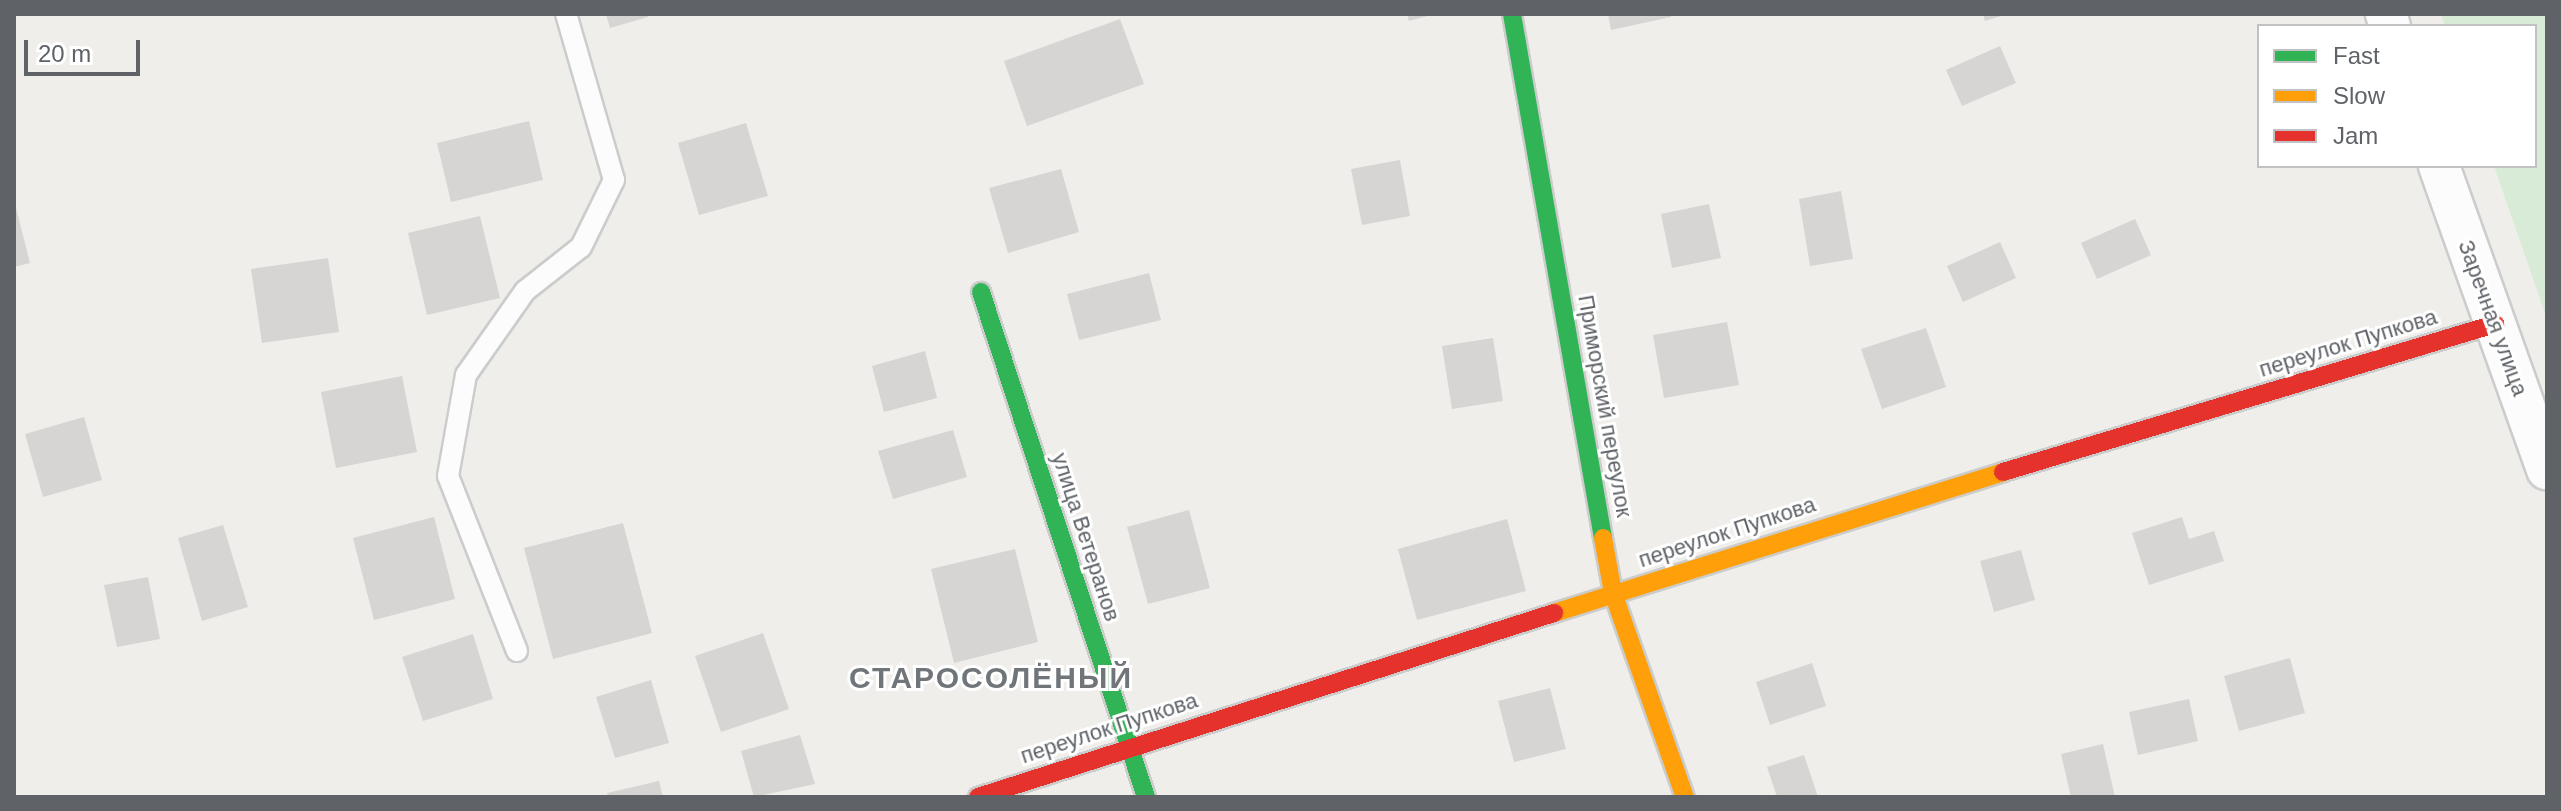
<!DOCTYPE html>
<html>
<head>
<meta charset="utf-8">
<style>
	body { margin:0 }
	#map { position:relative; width:2561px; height:811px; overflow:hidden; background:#efeeea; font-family:Arial,sans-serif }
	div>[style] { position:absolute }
	.green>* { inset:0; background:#d8ebd6 }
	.building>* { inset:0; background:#d6d5d3 }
	.roads { filter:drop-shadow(2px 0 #cbcccc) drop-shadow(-2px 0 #cbcccc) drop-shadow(0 2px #cbcccc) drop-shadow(0 -2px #cbcccc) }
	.lane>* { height:20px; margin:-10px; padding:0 10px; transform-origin:10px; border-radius:10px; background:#fdfcfc }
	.street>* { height:40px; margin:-20px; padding:0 20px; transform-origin:20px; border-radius:20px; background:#fdfcfc }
	.fast>* { height:18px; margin:-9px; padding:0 9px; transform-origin:9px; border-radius:9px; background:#30b455 }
	.slow>* { height:18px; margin:-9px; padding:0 9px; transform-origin:9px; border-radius:9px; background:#ff9f0a }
	.jam>* { height:18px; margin:-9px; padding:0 9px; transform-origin:9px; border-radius:9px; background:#e5322d }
	span { translate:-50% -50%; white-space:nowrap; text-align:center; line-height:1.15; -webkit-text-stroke:6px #fff; paint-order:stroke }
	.street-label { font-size:22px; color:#5f6368 }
	.district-label { font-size:30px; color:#70757a; font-weight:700; letter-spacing:2px }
	.frame { position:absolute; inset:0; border:16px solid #5f6368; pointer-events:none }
	.legend { position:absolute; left:2257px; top:24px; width:280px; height:144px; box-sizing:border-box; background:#fff; border:2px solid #bfc1c3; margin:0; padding:10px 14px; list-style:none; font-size:24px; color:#5f6368 }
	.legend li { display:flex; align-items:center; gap:16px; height:40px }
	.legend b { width:40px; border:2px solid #bfc1c3 }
	.scale { position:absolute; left:24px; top:40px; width:116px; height:36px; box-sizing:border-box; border:4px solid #5f6368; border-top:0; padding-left:10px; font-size:24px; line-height:28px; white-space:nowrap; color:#5f6368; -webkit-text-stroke:6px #fff; paint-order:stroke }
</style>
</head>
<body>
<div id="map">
	<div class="green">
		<i style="clip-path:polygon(2441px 14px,2547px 14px,2547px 319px,2494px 166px,2535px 166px,2535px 26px,2445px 26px)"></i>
	</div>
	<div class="building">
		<i style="clip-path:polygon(606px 14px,647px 14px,648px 17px,610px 28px)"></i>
		<i style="clip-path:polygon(1407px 14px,1431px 14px,1431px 15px,1409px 21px)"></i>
		<i style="clip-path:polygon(1608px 14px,1671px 14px,1671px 17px,1611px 30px)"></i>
		<i style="clip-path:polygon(1983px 14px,2005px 14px,2005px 15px,1985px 21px)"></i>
		<i style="clip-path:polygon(1120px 19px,1144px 84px,1027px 126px,1004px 61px)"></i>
		<i style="clip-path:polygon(2000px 46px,2016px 83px,1962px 106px,1946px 70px)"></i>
		<i style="clip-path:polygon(529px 121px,543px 180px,451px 202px,437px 143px)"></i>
		<i style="clip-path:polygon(746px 123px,768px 196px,699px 215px,678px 143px)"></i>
		<i style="clip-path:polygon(1400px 160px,1410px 216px,1362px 225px,1351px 169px)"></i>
		<i style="clip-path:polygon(1061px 169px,1079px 232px,1008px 253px,989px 188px)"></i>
		<i style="clip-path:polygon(1841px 191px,1853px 259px,1810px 266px,1799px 199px)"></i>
		<i style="clip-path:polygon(14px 200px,30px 263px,14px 267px)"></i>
		<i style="clip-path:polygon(1709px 204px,1721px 258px,1672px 268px,1661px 214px)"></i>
		<i style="clip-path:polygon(480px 216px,500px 298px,427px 315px,408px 233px)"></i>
		<i style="clip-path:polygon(2135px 219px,2151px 255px,2097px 279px,2081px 243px)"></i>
		<i style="clip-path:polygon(2000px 242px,2016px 278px,1963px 302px,1947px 266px)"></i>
		<i style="clip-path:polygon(328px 258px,339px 332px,262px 343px,251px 269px)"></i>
		<i style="clip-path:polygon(1149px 273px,1161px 320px,1079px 340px,1067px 294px)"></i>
		<i style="clip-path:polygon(1727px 322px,1739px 385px,1664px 398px,1653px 335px)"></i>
		<i style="clip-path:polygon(1926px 328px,1946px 387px,1882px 409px,1861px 349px)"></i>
		<i style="clip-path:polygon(1493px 338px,1503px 401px,1452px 409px,1442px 346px)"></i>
		<i style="clip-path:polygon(925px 351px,937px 398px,884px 412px,872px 366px)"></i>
		<i style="clip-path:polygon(402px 376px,417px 452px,336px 468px,321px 392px)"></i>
		<i style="clip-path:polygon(84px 417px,102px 480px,43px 497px,25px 434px)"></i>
		<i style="clip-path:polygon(953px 430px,967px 477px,893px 499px,878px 451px)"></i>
		<i style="clip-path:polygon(1189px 510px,1210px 588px,1148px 604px,1127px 527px)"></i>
		<i style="clip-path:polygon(434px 517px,455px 599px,374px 620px,353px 538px)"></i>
		<i style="clip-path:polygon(2182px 517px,2189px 539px,2214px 531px,2224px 561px,2149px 585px,2132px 533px)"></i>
		<i style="clip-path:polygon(1507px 519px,1526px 591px,1417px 620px,1398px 549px)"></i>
		<i style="clip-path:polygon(623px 523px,652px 633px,553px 659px,524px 548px)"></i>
		<i style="clip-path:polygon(223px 525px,248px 607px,202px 621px,178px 538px)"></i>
		<i style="clip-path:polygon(1015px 549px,1038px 642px,954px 663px,931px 569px)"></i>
		<i style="clip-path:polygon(2021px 550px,2035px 600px,1994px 612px,1980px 561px)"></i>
		<i style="clip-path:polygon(148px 577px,160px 639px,117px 647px,104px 585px)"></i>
		<i style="clip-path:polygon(763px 633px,789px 709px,721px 732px,695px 656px)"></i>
		<i style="clip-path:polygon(473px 634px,493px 699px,423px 721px,402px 657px)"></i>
		<i style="clip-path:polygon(2290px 658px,2305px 713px,2239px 731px,2224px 676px)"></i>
		<i style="clip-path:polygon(1812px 663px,1826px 706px,1770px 725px,1756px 682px)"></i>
		<i style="clip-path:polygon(651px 680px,669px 743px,615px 758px,596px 697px)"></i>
		<i style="clip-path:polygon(1550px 688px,1566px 749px,1514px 762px,1498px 701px)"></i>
		<i style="clip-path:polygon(2189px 699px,2198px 741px,2138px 755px,2129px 712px)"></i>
		<i style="clip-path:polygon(800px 735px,815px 784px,754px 797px,741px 751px)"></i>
		<i style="clip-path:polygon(2103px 744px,2115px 797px,2071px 797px,2061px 754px)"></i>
		<i style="clip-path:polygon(1804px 755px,1818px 797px,1777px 797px,1767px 767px)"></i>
		<i style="clip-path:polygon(659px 781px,663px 797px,608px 797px,607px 793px)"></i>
	</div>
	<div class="roads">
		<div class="lane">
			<i style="left:517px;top:651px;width:188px;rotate:-111.5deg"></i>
			<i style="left:448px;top:476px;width:103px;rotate:-79.9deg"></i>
			<i style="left:466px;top:375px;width:103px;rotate:-54.9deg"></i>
			<i style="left:525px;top:291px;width:71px;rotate:-38.2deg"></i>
			<i style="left:581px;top:247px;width:75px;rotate:-63.8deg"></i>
			<i style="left:614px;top:180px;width:173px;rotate:-106.1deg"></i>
		</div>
		<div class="street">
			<i style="left:2386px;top:14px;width:13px;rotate:72deg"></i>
			<i style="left:2439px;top:166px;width:322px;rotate:70.4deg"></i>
		</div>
		<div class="fast">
			<i style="left:1512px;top:14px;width:532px;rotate:80.15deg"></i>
			<i style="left:981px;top:292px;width:531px;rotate:71.91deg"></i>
		</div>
		<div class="slow">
			<i style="left:1603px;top:538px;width:56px;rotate:79.7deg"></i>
			<i style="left:1613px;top:593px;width:216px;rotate:70.6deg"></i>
			<i style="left:1554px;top:613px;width:471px;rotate:-17.4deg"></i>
		</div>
		<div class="jam">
			<i style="left:2003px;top:472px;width:514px;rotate:-16.74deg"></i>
			<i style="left:978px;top:797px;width:605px;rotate:-17.72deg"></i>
		</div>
	</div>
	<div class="street-label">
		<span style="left:2493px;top:318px;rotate:70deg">Заречная улица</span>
		<span style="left:2348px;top:343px;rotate:-17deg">переулок Пупкова</span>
		<span style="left:1605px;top:406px;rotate:80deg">Приморский переулок</span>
		<span style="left:1727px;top:532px;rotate:-18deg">переулок Пупкова</span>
		<span style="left:1086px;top:537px;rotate:72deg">улица Ветеранов</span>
		<span style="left:1109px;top:728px;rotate:-18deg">переулок Пупкова</span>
	</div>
	<div class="district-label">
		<span style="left:991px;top:678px">СТАРОCОЛЁНЫЙ</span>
	</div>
	<div class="frame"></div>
	<ul class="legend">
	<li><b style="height:10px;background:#30b455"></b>Fast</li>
	<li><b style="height:10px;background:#ff9f0a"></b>Slow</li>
	<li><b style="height:10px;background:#e5322d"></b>Jam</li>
	</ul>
	<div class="scale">20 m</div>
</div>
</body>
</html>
